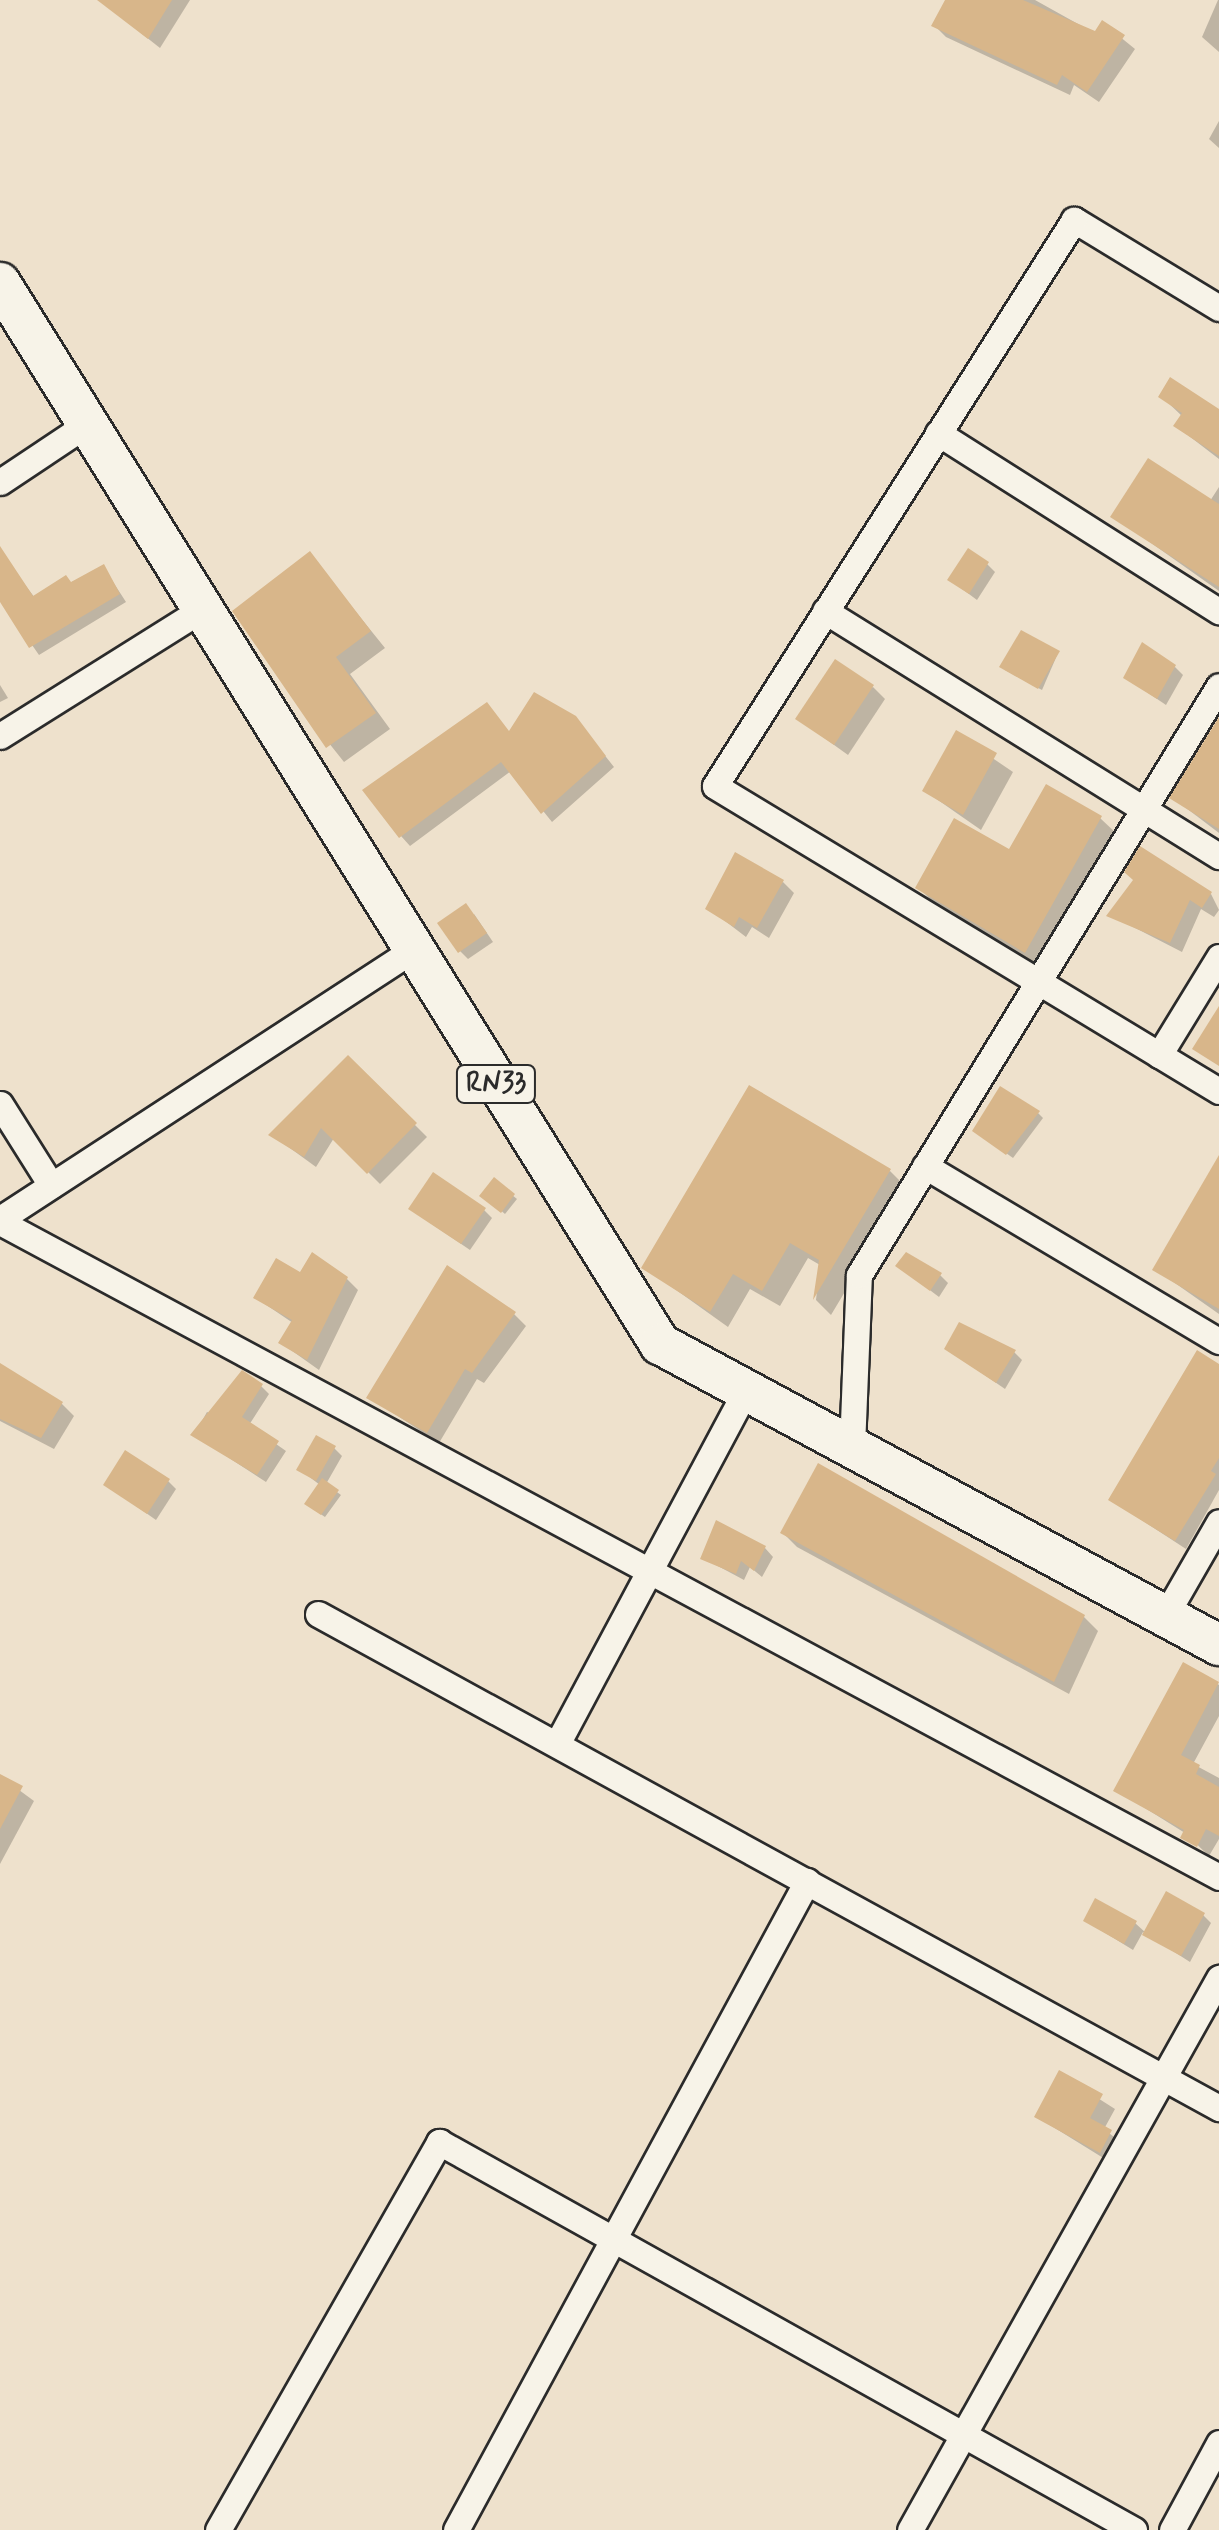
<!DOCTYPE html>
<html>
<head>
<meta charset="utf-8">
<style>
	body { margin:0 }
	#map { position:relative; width:1219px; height:2530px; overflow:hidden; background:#eee1cc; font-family:Mynerve,sans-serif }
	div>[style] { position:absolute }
	.shadow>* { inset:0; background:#0003 }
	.building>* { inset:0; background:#d8b68a }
	.roads { filter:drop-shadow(2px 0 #2b2b2b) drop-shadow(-2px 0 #2b2b2b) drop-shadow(0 2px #2b2b2b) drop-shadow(0 -2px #2b2b2b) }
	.minor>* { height:25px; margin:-12.5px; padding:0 12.5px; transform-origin:12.5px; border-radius:12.5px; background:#f7f3e8 }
	.primary>* { height:40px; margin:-20px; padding:0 20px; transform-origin:20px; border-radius:20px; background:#f7f3e8 }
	span { translate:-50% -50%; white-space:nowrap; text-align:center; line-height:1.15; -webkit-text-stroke:9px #f7f3e8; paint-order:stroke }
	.shield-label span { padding:2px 8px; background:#f7f3e8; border:2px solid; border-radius:8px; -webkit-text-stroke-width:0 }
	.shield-label { font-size:28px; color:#2b2b2b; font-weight:700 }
</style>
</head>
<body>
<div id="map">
	<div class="shadow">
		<i style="clip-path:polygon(99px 0,190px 0,160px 48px)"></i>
		<i style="clip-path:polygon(947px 0,1035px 0,1096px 34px,1103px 23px,1135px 49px,1099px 102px,1074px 85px,1070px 95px,946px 37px,934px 25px)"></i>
		<i style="clip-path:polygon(1218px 0,1219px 0,1219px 52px,1202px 37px)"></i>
		<i style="clip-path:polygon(1219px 121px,1219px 148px,1209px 139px)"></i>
		<i style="clip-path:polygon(1161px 396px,1219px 412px,1219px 459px,1176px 426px,1183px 417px)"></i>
		<i style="clip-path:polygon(1219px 487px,1219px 591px,1113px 516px,1210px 501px)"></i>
		<i style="clip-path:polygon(310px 555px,385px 648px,350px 674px,390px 729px,344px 762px,297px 703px)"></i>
		<i style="clip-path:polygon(987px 564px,995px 572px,977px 600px,950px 580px)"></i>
		<i style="clip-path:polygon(10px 565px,35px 598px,104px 568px,126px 602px,39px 655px,0 599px,0 571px)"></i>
		<i style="clip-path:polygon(1058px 653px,1042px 690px,1005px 670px)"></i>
		<i style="clip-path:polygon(1175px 667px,1183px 675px,1166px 705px,1126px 678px)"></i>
		<i style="clip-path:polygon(0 685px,8px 698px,0 702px)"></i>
		<i style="clip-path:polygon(873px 687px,885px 699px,848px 755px,798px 719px)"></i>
		<i style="clip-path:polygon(575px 718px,614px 767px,552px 822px,511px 771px,410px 846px,401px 836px,510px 733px)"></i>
		<i style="clip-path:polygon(1219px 722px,1219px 833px,1173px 798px)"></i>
		<i style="clip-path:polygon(957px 734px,1013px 772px,981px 830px,925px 791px)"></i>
		<i style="clip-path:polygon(1100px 818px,1117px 834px,1042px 968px,935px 904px,918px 887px)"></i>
		<i style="clip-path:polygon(783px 882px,794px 893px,769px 938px,752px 927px,746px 937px,708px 908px)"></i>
		<i style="clip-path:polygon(1211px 894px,1219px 910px,1214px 917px,1201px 909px,1182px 952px,1110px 915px)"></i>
		<i style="clip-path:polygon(474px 914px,493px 942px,468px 959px,460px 951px)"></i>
		<i style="clip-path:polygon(348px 1058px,427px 1137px,380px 1184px,334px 1138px,316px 1167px,272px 1135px)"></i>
		<i style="clip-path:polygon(1038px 1113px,1043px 1118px,1013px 1158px,981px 1135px)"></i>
		<i style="clip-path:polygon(1219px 1160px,1219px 1314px,1155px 1269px)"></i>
		<i style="clip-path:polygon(890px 1171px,907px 1188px,831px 1315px,816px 1300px,820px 1265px,808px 1258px,780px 1306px,750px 1289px,728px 1327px,644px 1267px)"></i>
		<i style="clip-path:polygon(495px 1181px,517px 1199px,505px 1214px,483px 1195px)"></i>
		<i style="clip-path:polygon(484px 1210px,492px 1218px,470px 1250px,420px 1216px)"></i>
		<i style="clip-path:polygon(898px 1266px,940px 1275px,948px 1283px,939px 1297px)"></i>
		<i style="clip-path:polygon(300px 1275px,347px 1279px,358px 1290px,319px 1370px,281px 1343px,293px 1323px,256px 1298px)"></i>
		<i style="clip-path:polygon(514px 1314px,526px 1326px,484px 1383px,477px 1379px,439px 1443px,369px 1397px)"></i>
		<i style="clip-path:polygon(947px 1349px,1014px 1352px,1022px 1360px,1005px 1389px)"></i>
		<i style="clip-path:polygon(1219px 1366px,1219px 1490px,1186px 1549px,1111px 1500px)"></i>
		<i style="clip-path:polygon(0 1381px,62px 1404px,74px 1416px,54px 1449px,0 1421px)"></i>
		<i style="clip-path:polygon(261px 1386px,269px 1394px,249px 1425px,286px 1451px,266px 1482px,194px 1435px,207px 1412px,213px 1415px)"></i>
		<i style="clip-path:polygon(334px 1448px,342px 1456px,326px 1484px,341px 1495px,325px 1517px,310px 1507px,320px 1485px,299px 1469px)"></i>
		<i style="clip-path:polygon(168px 1481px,176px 1489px,156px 1520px,106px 1485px)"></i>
		<i style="clip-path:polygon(783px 1533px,1084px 1617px,1098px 1631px,1069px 1694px,797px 1547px)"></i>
		<i style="clip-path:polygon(765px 1548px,773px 1557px,762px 1577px,750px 1567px,744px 1580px,703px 1558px)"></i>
		<i style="clip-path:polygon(1184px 1665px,1219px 1685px,1219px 1716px,1193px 1764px,1219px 1778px,1219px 1839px,1209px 1856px,1185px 1833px,1116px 1790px)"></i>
		<i style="clip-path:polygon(0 1776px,34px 1801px,0 1864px)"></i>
		<i style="clip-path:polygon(1203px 1915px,1211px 1923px,1190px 1962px,1143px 1932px,1133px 1950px,1086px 1921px,1135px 1923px,1146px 1933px)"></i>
		<i style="clip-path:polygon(1060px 2074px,1115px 2109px,1104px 2129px,1124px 2145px,1113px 2164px,1037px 2117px)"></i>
	</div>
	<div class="building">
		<i style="clip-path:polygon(97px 0,172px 0,148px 39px)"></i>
		<i style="clip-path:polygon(945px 0,1023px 0,1095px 31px,1102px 20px,1125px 35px,1087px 92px,1062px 75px,1057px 85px,931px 26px)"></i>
		<i style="clip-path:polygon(1170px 377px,1219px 409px,1219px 456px,1173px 426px,1182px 413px,1158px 397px)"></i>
		<i style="clip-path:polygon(1148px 458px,1219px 504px,1219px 587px,1110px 517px)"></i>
		<i style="clip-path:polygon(0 546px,33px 596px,66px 575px,71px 582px,104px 564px,120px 594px,29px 648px,0 602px)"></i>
		<i style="clip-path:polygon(968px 548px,989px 562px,969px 594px,947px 580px)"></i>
		<i style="clip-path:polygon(310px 551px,371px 631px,336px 657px,376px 713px,326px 748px,232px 611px)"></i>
		<i style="clip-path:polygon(1021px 630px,1060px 651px,1038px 689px,999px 667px)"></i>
		<i style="clip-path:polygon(1142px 642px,1176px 665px,1157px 699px,1123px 678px)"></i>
		<i style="clip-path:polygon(835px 659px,874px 685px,834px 745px,795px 719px)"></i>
		<i style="clip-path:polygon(534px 692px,576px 716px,606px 756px,541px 814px,501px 762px,399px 838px,362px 790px,487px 702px,509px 731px)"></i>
		<i style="clip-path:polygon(1219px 717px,1219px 829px,1169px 798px)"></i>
		<i style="clip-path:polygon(956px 730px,997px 753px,963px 815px,922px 791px)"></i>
		<i style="clip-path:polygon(1046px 784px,1102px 816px,1025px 953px,915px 888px,954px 818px,1009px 849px)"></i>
		<i style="clip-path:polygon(1140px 846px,1212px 892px,1202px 908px,1190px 900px,1170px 943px,1106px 916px,1133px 880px,1124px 872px)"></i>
		<i style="clip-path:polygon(735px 852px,784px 880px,757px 928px,739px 917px,734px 927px,705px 909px)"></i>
		<i style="clip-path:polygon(466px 903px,487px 933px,458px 953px,437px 923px)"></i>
		<i style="clip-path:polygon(1219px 1006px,1219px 1066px,1192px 1049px)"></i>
		<i style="clip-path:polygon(348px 1055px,417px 1123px,367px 1174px,321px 1128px,304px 1157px,268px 1135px)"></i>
		<i style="clip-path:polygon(749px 1085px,891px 1169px,813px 1300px,819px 1260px,790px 1243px,762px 1291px,733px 1274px,710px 1312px,641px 1268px)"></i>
		<i style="clip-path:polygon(1000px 1086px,1040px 1111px,1006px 1155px,972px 1131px)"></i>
		<i style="clip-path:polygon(1219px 1155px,1219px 1309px,1152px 1270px)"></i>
		<i style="clip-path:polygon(433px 1172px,486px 1208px,461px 1244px,408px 1209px)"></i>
		<i style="clip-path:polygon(494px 1177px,515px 1194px,501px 1213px,479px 1196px)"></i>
		<i style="clip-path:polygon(312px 1252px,348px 1277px,307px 1360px,278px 1343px,292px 1320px,253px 1298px,276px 1258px,300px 1272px)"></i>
		<i style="clip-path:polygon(906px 1252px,942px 1273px,930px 1291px,895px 1266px)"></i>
		<i style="clip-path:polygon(447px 1265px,516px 1312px,472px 1373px,465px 1369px,427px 1433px,366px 1398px)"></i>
		<i style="clip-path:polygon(959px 1322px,1016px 1350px,996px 1383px,944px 1349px)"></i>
		<i style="clip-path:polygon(1197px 1350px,1219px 1364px,1219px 1458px,1211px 1471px,1216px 1474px,1175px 1541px,1108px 1500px)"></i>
		<i style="clip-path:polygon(0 1363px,63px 1402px,41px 1438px,0 1419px)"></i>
		<i style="clip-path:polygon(242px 1370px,263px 1384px,242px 1417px,279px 1441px,257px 1475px,190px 1435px)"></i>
		<i style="clip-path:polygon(316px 1435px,336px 1446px,316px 1481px,296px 1470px)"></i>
		<i style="clip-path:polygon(125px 1450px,170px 1479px,147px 1514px,103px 1485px)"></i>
		<i style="clip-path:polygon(818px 1463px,1085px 1615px,1054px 1682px,780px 1533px)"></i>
		<i style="clip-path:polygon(322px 1478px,339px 1490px,321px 1515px,304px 1504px)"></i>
		<i style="clip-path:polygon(716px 1520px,766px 1546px,754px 1571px,741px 1561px,736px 1574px,700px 1559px)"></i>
		<i style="clip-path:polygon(1183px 1662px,1219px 1682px,1181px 1755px,1200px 1765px,1196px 1774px,1219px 1787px,1219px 1836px,1206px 1829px,1197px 1847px,1180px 1838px,1184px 1830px,1113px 1791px)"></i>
		<i style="clip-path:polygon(0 1774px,23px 1786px,0 1829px)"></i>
		<i style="clip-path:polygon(1166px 1891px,1205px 1913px,1181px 1956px,1142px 1935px)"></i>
		<i style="clip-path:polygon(1095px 1898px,1137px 1921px,1124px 1944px,1083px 1921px)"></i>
		<i style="clip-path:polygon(1059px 2070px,1103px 2094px,1090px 2118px,1112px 2130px,1100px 2153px,1034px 2117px)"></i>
	</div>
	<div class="roads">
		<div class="minor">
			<i style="left:1219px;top:308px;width:170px;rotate:-148.7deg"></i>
			<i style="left:1074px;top:220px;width:670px;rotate:122.39deg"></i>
			<i style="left:715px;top:786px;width:589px;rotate:31.18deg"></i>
			<i style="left:938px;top:433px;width:333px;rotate:32.4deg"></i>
			<i style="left:0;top:482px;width:105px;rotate:-33.7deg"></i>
			<i style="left:825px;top:611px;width:464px;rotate:31.9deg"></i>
			<i style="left:0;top:736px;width:237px;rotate:-32.1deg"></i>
			<i style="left:1159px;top:1055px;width:115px;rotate:-58.5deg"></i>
			<i style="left:0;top:1104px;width:96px;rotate:57.8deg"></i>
			<i style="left:925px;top:1166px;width:342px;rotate:30.8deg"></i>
			<i style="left:0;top:1219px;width:491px;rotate:-33.1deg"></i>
			<i style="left:0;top:1222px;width:1384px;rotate:28.25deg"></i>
			<i style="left:852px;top:1447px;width:172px;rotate:-87.7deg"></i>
			<i style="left:859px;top:1275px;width:690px;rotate:-58.57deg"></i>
			<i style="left:318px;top:1614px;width:1028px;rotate:28.74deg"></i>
			<i style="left:1165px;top:1616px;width:108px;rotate:-60.1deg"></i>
			<i style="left:557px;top:1744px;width:401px;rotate:-61.9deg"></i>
			<i style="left:218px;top:2530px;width:447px;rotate:-60.3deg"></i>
			<i style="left:439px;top:2142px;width:796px;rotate:29.17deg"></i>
			<i style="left:456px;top:2530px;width:738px;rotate:-61.59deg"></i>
			<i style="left:910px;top:2530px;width:633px;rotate:-60.76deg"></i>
			<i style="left:1172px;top:2530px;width:99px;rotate:-61.6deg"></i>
		</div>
		<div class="primary">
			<i style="left:0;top:283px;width:1250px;rotate:58.12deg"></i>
			<i style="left:660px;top:1344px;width:635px;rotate:28.3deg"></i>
		</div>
	</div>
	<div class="shield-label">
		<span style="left:496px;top:1084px">RN33</span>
	</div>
</div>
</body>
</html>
